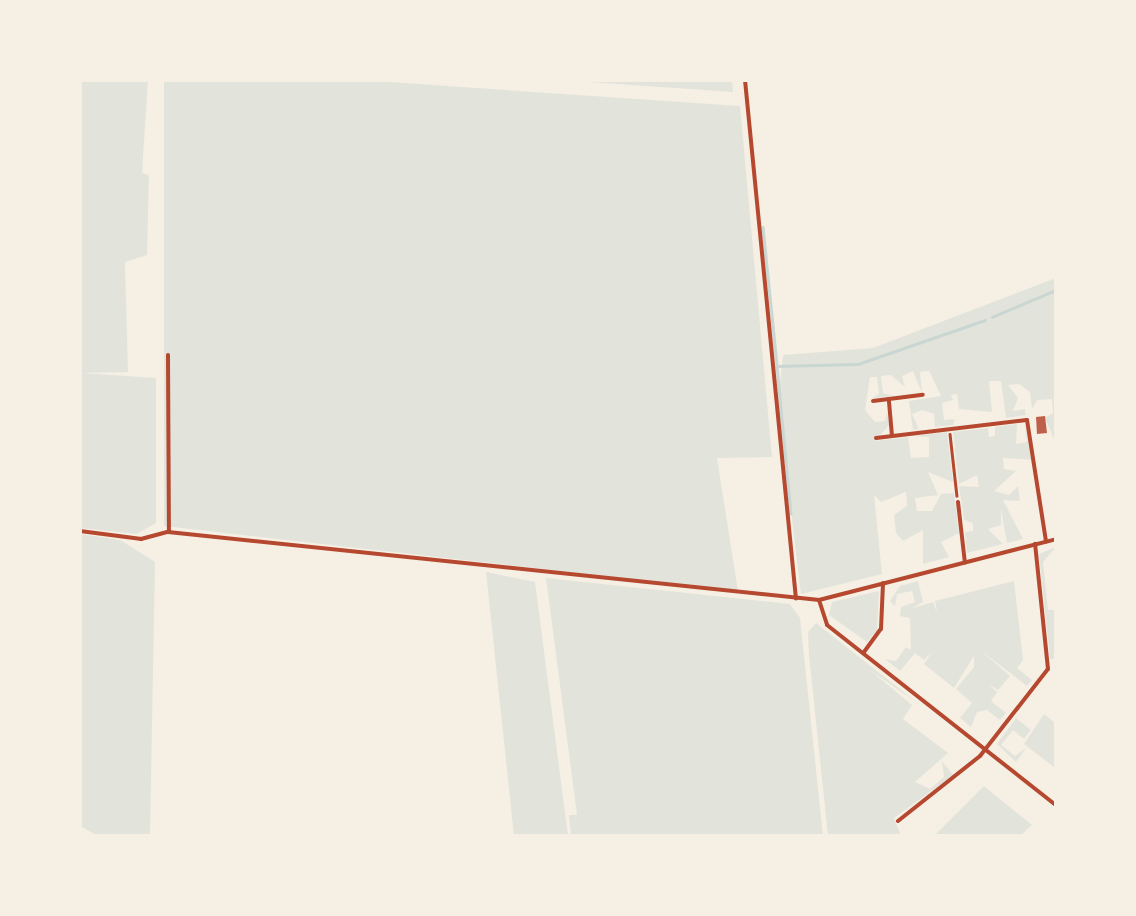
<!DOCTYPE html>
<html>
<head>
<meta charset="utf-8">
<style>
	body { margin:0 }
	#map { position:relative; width:1136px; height:916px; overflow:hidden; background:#f6efe4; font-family:"Nunito Sans",sans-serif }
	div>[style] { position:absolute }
	.green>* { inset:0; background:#e2e4dc }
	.stream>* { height:2.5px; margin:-1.25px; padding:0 1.25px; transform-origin:1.25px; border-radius:1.25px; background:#c9d6d2 }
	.building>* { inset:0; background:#bf614a }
	.path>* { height:2.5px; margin:-1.25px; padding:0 1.25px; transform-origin:1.25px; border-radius:1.25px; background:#b5482f }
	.minor>* { height:4px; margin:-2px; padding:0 2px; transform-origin:2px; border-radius:2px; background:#b5482f }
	span { translate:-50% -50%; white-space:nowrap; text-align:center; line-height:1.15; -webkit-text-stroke:9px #f6efe4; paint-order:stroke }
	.frame { position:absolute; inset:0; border:82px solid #f6efe4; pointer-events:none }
</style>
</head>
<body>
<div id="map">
	<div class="green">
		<i style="clip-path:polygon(80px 80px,148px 80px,142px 173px,149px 175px,147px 255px,125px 262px,128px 372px,82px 373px,156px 378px,156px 523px,137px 534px,80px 528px)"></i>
		<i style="clip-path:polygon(164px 80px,360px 80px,740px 106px,772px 457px,717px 458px,738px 591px,164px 526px)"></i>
		<i style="clip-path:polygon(559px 80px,732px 80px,733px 92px)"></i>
		<i style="clip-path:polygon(1056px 278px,1056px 444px,1045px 418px,1053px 413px,1052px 399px,1037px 400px,1032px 409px,1030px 392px,1019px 384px,1008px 385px,1018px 398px,1013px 411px,1025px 409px,1026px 415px,1006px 418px,1001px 381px,989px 381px,992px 412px,959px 409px,957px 394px,951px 395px,953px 400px,942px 403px,944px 420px,955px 419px,953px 425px,935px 427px,934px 414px,922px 410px,912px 414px,919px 429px,913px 430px,909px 401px,941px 396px,929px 371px,920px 372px,922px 393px,913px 371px,902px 376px,905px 387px,891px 375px,881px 376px,883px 393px,894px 396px,872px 398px,879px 394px,877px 377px,870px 377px,865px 410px,875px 422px,885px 421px,887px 412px,889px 425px,875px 441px,908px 437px,911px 458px,929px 457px,929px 437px,914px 436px,947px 432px,953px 482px,928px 472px,938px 495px,915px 498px,917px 511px,932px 511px,941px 494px,954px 493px,959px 533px,941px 542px,949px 557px,923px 564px,923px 530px,903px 541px,896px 533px,894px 515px,907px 506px,906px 492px,881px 502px,874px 495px,882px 574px,801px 594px,778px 403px,783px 355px,873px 348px)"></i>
		<i style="clip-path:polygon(1024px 423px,1033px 460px,1003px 458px,1004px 469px,1016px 471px,994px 491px,1009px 495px,1018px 486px,1020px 501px,1003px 500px,1023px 539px,1007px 543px,1001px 509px,1001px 525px,988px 529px,1003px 544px,967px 553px,965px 532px,973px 531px,973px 523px,964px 520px,959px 486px,979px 487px,977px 475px,959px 484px,953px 432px,988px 428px,989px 437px,995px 436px,995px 427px,1017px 424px,1016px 444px,1027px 442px)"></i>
		<i style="clip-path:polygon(80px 534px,120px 540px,155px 562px,150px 836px,98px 836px,80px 826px)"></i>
		<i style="clip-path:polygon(1056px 547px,1043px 562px,1048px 610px,1056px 610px,1056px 659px,1050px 659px,1039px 554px)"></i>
		<i style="clip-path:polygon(486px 572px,535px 582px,568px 836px,514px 836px)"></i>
		<i style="clip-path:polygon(546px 578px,790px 604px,800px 618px,823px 836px,571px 836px,569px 815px,577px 815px)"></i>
		<i style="clip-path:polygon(918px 581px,923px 602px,913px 608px,933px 602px,937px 613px,935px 601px,1014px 581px,1023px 660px,1017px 668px,1032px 680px,1027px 686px,980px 650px,1010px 676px,998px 690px,989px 685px,997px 692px,991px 701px,1006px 713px,1000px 720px,987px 710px,977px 712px,971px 727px,960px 718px,972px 703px,956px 689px,974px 667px,974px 656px,954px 688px,924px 664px,932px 652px,924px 660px,915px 653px,900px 671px,885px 659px,896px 661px,906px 647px,911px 650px,910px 618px,900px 616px,901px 607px,915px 602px,912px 591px,897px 594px,895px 606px,890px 601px,900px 586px)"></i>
		<i style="clip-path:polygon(879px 591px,877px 630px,867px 642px,829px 615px,832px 602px)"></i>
		<i style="clip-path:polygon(816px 623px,920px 705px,870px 670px,912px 705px,903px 719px,948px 753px,915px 782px,930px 789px,944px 777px,942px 761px,953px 775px,894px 818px,901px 836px,828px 836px,809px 655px,808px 632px)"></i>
		<i style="clip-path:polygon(1044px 714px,1054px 722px,1054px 767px,1024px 744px)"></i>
		<i style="clip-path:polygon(1016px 718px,1031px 730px,1024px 739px,1013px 730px,1001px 745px,1015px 756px,1026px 748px,1016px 762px,997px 744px)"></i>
		<i style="clip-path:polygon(984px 786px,1032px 825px,1020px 836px,934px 836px)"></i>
	</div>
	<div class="stream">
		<i style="left:763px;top:227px;width:140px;rotate:84.2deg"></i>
		<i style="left:777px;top:366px;width:81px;rotate:-1.4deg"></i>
		<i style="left:858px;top:364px;width:134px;rotate:-19.1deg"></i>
		<i style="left:992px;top:317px;width:69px;rotate:-22.9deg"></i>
		<i style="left:777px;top:366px;width:148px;rotate:84.6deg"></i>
	</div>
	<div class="building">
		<i style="clip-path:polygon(1045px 416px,1047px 433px,1037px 434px,1036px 417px)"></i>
	</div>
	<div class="path">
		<i style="left:950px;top:434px;width:62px;rotate:83.6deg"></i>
	</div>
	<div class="minor">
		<i style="left:745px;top:80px;width:521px;rotate:84.39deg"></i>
		<i style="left:168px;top:355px;width:177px;rotate:89.7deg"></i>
		<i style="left:873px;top:401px;width:16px;rotate:-7deg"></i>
		<i style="left:892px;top:436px;width:37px;rotate:-95deg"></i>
		<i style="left:889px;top:399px;width:34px;rotate:-7deg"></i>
		<i style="left:876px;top:438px;width:152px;rotate:-6.8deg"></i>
		<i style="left:1027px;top:420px;width:123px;rotate:81.1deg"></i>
		<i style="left:958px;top:502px;width:61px;rotate:83.5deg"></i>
		<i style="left:80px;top:531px;width:62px;rotate:7.5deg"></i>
		<i style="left:141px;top:539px;width:28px;rotate:-15deg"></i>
		<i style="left:168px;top:532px;width:655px;rotate:5.96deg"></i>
		<i style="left:819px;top:600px;width:245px;rotate:-14.4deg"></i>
		<i style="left:819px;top:600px;width:26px;rotate:72deg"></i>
		<i style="left:827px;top:625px;width:291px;rotate:38.2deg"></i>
		<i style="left:864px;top:652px;width:29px;rotate:-54deg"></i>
		<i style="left:881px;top:629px;width:46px;rotate:-87.5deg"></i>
		<i style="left:898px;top:821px;width:105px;rotate:-38.4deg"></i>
		<i style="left:980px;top:756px;width:110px;rotate:-52deg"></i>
		<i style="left:1048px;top:669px;width:126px;rotate:-95.9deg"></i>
	</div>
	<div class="frame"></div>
</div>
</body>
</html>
